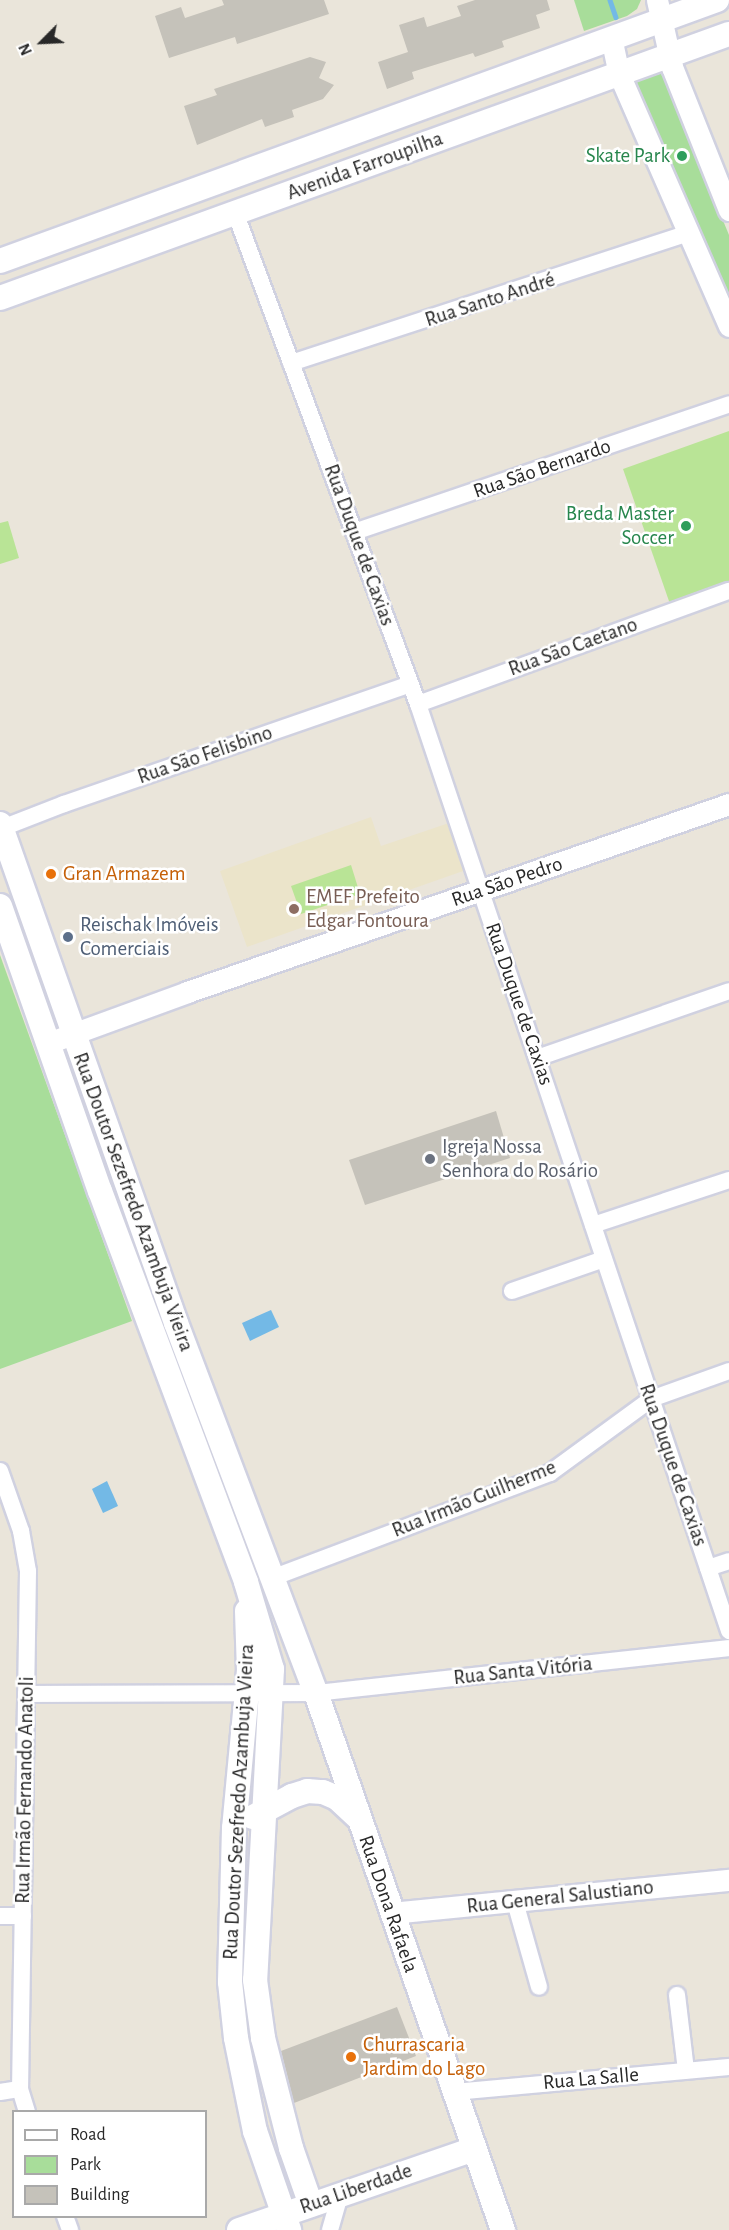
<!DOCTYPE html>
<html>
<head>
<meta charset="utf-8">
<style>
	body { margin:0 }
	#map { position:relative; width:729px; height:2230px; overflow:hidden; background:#eae5da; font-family:"Alegreya Sans",sans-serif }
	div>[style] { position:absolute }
	.education>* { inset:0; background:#ebe4ca }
	.green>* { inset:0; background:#a8dd9a }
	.pitch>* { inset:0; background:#b9e496 }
	.water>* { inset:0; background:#73b9e6 }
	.stream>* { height:4.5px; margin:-2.25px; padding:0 2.25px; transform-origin:2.25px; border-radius:2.25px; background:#73b9e6 }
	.building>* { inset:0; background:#c5c2ba }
	.roads { filter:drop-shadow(2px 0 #d0d1e0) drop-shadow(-2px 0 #d0d1e0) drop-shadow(0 2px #d0d1e0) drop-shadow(0 -2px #d0d1e0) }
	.minor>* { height:16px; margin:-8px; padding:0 8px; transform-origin:8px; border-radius:8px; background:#fff }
	.tertiary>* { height:21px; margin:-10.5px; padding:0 10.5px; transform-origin:10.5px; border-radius:10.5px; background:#fff }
	.secondary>* { height:24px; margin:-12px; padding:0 12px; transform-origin:12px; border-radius:12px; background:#fff }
	.dots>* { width:16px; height:16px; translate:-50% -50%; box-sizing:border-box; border:3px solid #fff; border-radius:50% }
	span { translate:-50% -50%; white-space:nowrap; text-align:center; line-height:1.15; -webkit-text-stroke:5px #fff; paint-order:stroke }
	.leisure-label { font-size:21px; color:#27864d }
	.right { translate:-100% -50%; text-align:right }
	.street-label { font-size:21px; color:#282828 }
	.food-label { font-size:21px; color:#c56008 }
	.left { translate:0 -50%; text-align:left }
	.education-label { font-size:21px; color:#785e54 }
	.service-label { font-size:21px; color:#4e5e75 }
	.worship-label { font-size:21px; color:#5b616d }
	.legend { position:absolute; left:12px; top:2110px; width:195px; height:108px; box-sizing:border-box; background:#fff; border:2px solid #a9a9a9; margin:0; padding:8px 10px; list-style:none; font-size:18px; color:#282828 }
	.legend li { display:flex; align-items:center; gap:12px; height:30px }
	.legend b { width:30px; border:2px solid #a9a9a9 }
	.north { position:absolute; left:12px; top:12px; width:60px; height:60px; -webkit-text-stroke:4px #fff; paint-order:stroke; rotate:246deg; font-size:16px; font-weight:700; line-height:24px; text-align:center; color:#282828 }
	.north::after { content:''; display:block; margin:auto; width:21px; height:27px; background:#282828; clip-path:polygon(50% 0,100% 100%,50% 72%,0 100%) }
</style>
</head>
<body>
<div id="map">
	<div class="education">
		<i style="clip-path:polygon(371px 817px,381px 846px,449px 823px,466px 870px,247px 947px,220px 871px)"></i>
	</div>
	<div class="green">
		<i style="clip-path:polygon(574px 0,641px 0,637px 9px,627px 16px,584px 31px)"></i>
		<i style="clip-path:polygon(662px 73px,729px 235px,729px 300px,633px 83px)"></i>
		<i style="clip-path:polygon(0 955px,132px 1321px,0 1369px)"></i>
	</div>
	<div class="pitch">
		<i style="clip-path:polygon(729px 431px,729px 582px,670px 604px,623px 469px)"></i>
		<i style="clip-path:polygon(8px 521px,19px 558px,0 564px,0 523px)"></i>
		<i style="clip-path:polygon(351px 865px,360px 894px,301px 914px,291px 886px)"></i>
	</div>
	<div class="water">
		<i style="clip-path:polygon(271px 1310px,279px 1327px,250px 1341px,242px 1323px)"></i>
		<i style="clip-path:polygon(107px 1481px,118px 1506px,103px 1513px,92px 1489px)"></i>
	</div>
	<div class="stream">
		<i style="left:610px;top:0;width:18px;rotate:71deg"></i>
	</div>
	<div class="building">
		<i style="clip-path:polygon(222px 0,324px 0,329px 14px,237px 44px,235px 37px,169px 58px,155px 16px,181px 7px,185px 18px,224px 5px)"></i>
		<i style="clip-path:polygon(475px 0,547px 0,550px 10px,536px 15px,540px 28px,502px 41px,504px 47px,475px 57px,473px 53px,412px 72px,414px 79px,387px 89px,378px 62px,408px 52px,399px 25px,424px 17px,427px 27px,461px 16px,457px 6px)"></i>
		<i style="clip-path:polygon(310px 57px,326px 62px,319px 78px,334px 85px,323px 99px,292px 110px,294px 117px,265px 127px,262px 119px,197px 145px,184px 106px,217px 95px,214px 89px)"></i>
		<i style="clip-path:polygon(496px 1111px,510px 1158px,365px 1205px,349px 1160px)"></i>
		<i style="clip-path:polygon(397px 2007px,416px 2056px,294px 2103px,281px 2051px)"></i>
	</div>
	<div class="roads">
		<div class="minor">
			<i style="left:235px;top:212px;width:525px;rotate:69.6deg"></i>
			<i style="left:418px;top:704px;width:978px;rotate:71.45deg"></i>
			<i style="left:291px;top:363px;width:418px;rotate:-18.1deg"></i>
			<i style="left:354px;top:532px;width:396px;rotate:-18.8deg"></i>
			<i style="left:418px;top:704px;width:331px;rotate:-20deg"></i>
			<i style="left:2px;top:828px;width:66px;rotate:-21.2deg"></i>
			<i style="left:64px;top:804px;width:366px;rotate:-19.1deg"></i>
			<i style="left:537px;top:1058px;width:203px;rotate:-19.2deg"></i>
			<i style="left:593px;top:1225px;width:143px;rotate:-18.3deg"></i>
			<i style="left:512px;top:1291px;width:97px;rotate:-19.2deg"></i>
			<i style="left:0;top:1471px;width:64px;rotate:70.7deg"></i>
			<i style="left:21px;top:1531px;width:41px;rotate:80.1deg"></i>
			<i style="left:28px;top:1571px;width:518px;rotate:90.88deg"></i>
			<i style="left:20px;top:2089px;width:24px;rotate:73deg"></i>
			<i style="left:708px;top:1568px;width:22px;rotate:-18deg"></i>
			<i style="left:272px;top:1578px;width:297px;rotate:-20.7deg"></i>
			<i style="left:550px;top:1473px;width:125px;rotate:-36.2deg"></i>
			<i style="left:651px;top:1399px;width:83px;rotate:-19.7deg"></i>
			<i style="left:26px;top:1694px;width:290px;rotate:-0.2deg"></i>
			<i style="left:316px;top:1693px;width:415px;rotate:-6.2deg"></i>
			<i style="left:515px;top:1902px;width:88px;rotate:74.2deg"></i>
			<i style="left:0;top:1916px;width:23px"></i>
			<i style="left:677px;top:1995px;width:76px;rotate:83.2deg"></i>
			<i style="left:0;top:2092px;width:20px;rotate:-9deg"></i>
			<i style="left:454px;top:2092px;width:276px;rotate:-5.2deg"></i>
			<i style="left:65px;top:2216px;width:15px;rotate:70deg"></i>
			<i style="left:330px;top:2230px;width:36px;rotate:-74deg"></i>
		</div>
		<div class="tertiary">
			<i style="left:657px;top:0;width:69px;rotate:77.4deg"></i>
			<i style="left:672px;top:67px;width:154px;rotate:68.3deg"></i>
			<i style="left:611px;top:37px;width:38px;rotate:78deg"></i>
			<i style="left:619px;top:74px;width:275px;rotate:66.4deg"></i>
			<i style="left:48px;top:1043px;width:148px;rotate:-20.1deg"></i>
			<i style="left:187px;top:992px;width:574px;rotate:-19.13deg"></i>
			<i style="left:391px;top:1913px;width:340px;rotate:-5.6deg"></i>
		</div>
		<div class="secondary">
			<i style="left:0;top:261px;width:763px;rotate:-20deg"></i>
			<i style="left:0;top:298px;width:775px;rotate:-19.91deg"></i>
			<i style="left:0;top:824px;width:529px;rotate:70.57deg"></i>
			<i style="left:176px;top:1323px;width:396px;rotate:69.3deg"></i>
			<i style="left:316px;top:1693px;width:569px;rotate:70.8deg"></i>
			<i style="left:0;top:906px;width:302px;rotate:70.7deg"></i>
			<i style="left:100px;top:1191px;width:417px;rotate:69.5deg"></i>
			<i style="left:246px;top:1582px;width:91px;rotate:73.4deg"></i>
			<i style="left:272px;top:1669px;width:311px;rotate:93.1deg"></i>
			<i style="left:255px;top:1980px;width:59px;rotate:82.1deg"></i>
			<i style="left:263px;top:2038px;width:114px;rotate:75.7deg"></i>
			<i style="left:291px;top:2148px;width:60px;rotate:70.7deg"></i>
			<i style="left:247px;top:1611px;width:59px;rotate:88.1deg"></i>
			<i style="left:249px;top:1670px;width:159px;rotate:95.4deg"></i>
			<i style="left:234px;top:1828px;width:154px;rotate:91.5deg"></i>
			<i style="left:230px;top:1982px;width:56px;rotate:83.9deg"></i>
			<i style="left:236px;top:2038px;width:95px;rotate:78.5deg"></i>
			<i style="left:255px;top:2131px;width:105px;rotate:71deg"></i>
			<i style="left:253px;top:1817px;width:44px;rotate:-28.3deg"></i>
			<i style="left:292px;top:1796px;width:16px;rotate:-18deg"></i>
			<i style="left:307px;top:1791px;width:16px;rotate:4deg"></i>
			<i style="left:323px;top:1792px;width:15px;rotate:23deg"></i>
			<i style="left:337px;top:1798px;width:26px;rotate:43deg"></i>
			<i style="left:239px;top:2230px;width:249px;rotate:-19deg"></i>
		</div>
	</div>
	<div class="dots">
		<i style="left:682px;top:156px;background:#2e9e5b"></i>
		<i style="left:686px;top:526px;background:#2e9e5b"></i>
		<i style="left:51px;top:874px;background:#e8710a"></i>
		<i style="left:294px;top:909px;background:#8d6e63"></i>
		<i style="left:68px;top:937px;background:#5c6f8a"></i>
		<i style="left:430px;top:1159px;background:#6b7280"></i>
		<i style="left:351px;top:2057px;background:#e8710a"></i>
	</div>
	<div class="leisure-label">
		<span class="right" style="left:670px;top:156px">Skate Park</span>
		<span class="right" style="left:674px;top:526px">Breda Master<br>Soccer</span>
	</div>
	<div class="street-label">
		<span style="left:365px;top:166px;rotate:-20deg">Avenida Farroupilha</span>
		<span style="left:490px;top:300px;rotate:-18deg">Rua Santo André</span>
		<span style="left:542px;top:469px;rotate:-19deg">Rua São Bernardo</span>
		<span style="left:359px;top:545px;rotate:70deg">Rua Duque de Caxias</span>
		<span style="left:573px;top:647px;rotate:-20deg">Rua São Caetano</span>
		<span style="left:205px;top:755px;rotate:-19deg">Rua São Felisbino</span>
		<span style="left:507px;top:882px;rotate:-19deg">Rua São Pedro</span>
		<span style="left:519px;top:1004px;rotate:71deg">Rua Duque de Caxias</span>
		<span style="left:133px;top:1202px;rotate:70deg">Rua Doutor Sezefredo Azambuja Vieira</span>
		<span style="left:673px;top:1465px;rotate:71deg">Rua Duque de Caxias</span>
		<span style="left:474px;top:1499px;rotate:-22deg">Rua Irmão Guilherme</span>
		<span style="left:523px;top:1671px;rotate:-6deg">Rua Santa Vitória</span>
		<span style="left:25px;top:1790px;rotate:-89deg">Rua Irmão Fernando Anatoli</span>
		<span style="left:239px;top:1802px;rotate:-87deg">Rua Doutor Sezefredo Azambuja Vieira</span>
		<span style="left:560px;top:1897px;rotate:-6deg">Rua General Salustiano</span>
		<span style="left:388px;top:1904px;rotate:71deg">Rua Dona Rafaela</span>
		<span style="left:591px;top:2079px;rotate:-5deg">Rua La Salle</span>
		<span style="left:356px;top:2189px;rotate:-19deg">Rua Liberdade</span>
	</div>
	<div class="food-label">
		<span class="left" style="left:63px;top:874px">Gran Armazem</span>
		<span class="left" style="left:363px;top:2057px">Churrascaria<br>Jardim do Lago</span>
	</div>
	<div class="education-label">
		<span class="left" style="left:306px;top:909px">EMEF Prefeito<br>Edgar Fontoura</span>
	</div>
	<div class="service-label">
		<span class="left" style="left:80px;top:937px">Reischak Imóveis<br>Comerciais</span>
	</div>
	<div class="worship-label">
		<span class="left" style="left:442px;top:1159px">Igreja Nossa<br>Senhora do Rosário</span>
	</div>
	<ul class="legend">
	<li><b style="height:8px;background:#fff"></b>Road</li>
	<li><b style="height:16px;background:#a8dd9a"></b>Park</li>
	<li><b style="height:16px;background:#c5c2ba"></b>Building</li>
	</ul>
	<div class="north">N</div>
</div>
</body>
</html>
